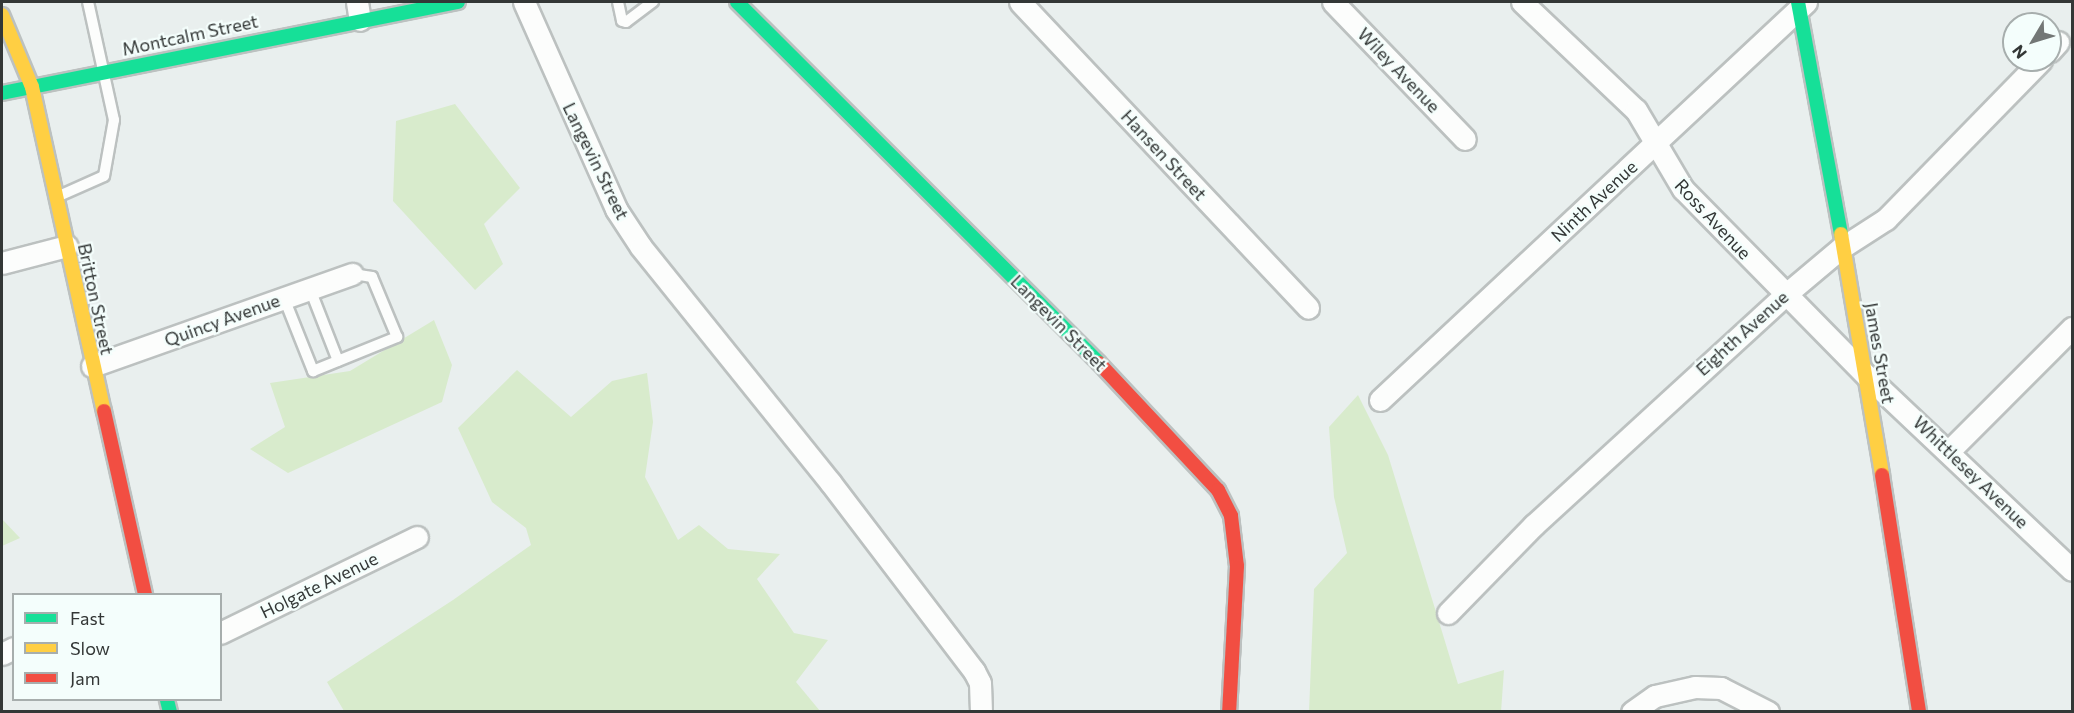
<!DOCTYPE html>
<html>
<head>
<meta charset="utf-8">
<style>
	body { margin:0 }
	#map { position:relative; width:2074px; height:713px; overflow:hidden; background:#e9efee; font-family:Commissioner,sans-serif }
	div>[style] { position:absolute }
	.green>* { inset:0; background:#d8ebcc }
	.roads { filter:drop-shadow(2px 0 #bcc1c0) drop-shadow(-2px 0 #bcc1c0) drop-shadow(0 2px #bcc1c0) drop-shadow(0 -2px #bcc1c0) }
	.lane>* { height:10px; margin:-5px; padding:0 5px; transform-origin:5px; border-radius:5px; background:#fcfdfc }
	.street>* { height:21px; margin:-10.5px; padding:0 10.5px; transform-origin:10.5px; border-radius:10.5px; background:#fcfdfc }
	.fast>* { height:14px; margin:-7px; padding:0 7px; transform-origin:7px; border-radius:7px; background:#16e098 }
	.slow>* { height:14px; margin:-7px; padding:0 7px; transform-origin:7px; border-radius:7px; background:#ffcf43 }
	.jam>* { height:14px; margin:-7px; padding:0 7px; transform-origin:7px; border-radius:7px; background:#f24e42 }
	span { translate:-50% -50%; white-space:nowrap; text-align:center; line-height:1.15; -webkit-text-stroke:4.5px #f4fefc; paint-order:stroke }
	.street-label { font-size:18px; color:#333736 }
	.frame { position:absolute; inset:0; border:3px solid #333736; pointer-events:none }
	.legend { position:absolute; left:12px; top:593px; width:210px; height:108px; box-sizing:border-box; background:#f4fefc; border:2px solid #a7aead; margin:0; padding:8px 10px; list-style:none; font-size:18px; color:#333736 }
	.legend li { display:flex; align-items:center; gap:12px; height:30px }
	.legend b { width:30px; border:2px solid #a7aead }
	.north { position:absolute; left:2002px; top:12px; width:60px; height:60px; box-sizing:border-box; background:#f4fefc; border:2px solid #a7aead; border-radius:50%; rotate:232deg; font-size:16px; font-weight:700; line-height:24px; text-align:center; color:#333736 }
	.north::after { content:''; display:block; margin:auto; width:21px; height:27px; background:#737776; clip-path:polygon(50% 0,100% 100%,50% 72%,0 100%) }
</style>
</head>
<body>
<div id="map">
	<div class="green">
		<i style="clip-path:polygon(455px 104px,520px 188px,484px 224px,503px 264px,475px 290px,393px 201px,396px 121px)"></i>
		<i style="clip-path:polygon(434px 320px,452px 365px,442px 402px,288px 473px,250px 449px,285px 427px,270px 383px,350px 371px)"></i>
		<i style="clip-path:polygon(517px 370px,571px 417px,612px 381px,647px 373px,653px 422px,645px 477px,678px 540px,699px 525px,728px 549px,780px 554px,757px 579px,794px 633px,828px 640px,796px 682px,820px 711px,344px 711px,327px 682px,453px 600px,531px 545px,526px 528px,492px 502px,458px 428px)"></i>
		<i style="clip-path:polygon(1358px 395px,1388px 455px,1458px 684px,1504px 670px,1501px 712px,1309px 712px,1314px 589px,1347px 553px,1334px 497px,1329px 427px)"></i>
		<i style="clip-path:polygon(2px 519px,20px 538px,2px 546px)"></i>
	</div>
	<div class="roads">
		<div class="lane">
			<i style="left:618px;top:2px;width:19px;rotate:78deg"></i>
			<i style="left:622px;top:21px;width:4px;rotate:14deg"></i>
			<i style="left:626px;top:22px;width:34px;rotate:-37deg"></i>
			<i style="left:59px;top:196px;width:49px;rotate:-24deg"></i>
			<i style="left:104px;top:176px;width:57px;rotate:-79.9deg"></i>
			<i style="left:114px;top:120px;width:121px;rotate:-102.4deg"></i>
			<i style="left:310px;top:289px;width:77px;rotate:68.7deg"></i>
			<i style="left:284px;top:298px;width:79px;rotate:68.3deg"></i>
			<i style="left:313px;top:371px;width:91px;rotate:-22deg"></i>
			<i style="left:397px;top:337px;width:65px;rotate:-112.6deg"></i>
			<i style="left:372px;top:277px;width:20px;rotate:-171deg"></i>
		</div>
		<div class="street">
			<i style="left:357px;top:2px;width:18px;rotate:81deg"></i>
			<i style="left:524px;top:2px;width:227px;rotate:66deg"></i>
			<i style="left:616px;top:209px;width:45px;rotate:56.7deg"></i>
			<i style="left:641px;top:247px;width:302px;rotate:51.2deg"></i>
			<i style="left:830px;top:482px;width:238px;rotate:52.7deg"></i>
			<i style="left:974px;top:671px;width:13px;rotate:63deg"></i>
			<i style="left:980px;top:683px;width:29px;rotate:88deg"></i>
			<i style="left:1020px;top:2px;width:420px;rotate:46.7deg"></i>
			<i style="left:1333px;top:2px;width:190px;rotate:46.1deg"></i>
			<i style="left:1522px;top:2px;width:157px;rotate:43.5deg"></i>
			<i style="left:1636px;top:110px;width:92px;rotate:59.3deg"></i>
			<i style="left:1683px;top:189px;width:262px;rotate:45.5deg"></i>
			<i style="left:1867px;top:376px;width:282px;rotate:43.4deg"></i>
			<i style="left:2050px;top:51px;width:12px;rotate:-48deg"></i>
			<i style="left:2px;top:263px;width:67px;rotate:-14.7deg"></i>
			<i style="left:92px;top:366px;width:276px;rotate:-19.5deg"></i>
			<i style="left:1380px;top:400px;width:583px;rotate:-43.05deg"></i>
			<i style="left:1950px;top:450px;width:173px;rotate:-45deg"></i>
			<i style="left:1448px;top:613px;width:123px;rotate:-45.7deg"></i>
			<i style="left:1534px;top:525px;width:340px;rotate:-42.5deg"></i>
			<i style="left:1785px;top:295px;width:73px;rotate:-40deg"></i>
			<i style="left:1841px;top:248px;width:54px;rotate:-32.8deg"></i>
			<i style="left:1886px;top:219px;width:222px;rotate:-45.7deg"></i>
			<i style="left:220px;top:633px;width:219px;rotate:-26deg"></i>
			<i style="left:2px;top:654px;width:13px;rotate:-27deg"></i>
			<i style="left:1632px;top:712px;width:28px;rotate:-35deg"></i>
			<i style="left:1655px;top:696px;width:41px;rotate:-12.7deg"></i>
			<i style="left:1695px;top:687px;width:26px;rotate:2deg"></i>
			<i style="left:1721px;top:688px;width:53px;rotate:27.1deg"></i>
		</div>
		<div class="fast">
			<i style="left:737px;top:2px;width:511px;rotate:44.92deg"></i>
			<i style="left:1798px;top:2px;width:236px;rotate:79.5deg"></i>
			<i style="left:2px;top:93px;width:465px;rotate:-11.3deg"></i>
			<i style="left:167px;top:700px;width:12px;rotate:76deg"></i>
		</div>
		<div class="slow">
			<i style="left:2px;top:15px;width:78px;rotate:67.4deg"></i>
			<i style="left:32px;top:87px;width:332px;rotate:77.5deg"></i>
			<i style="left:1841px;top:234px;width:244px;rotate:80.3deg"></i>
		</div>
		<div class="jam">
			<i style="left:1099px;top:363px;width:174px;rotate:46.9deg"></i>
			<i style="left:1218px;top:490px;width:29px;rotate:63deg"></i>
			<i style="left:1231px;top:516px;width:50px;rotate:83.2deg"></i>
			<i style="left:1237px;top:566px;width:146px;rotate:93.1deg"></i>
			<i style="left:104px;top:411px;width:188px;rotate:77.4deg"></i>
			<i style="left:1882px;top:475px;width:240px;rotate:81.1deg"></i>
		</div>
	</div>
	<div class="street-label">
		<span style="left:190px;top:35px;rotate:-12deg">Montcalm Street</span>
		<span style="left:1399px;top:70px;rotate:46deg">Wiley Avenue</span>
		<span style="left:1164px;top:155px;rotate:47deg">Hansen Street</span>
		<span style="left:596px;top:161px;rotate:64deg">Langevin Street</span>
		<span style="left:1594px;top:201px;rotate:-43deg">Ninth Avenue</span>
		<span style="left:1713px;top:219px;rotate:47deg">Ross Avenue</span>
		<span style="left:96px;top:299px;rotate:78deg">Britton Street</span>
		<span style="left:222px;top:320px;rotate:-20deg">Quincy Avenue</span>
		<span style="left:1059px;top:323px;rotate:45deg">Langevin Street</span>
		<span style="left:1742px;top:333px;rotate:-42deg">Eighth Avenue</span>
		<span style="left:1880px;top:353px;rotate:80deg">James Street</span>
		<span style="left:1971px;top:472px;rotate:44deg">Whittlesey Avenue</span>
		<span style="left:319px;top:585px;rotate:-26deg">Holgate Avenue</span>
	</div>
	<div class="frame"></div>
	<ul class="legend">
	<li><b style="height:8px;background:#16e098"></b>Fast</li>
	<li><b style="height:8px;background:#ffcf43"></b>Slow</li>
	<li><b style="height:8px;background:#f24e42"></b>Jam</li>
	</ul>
	<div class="north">N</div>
</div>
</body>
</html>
